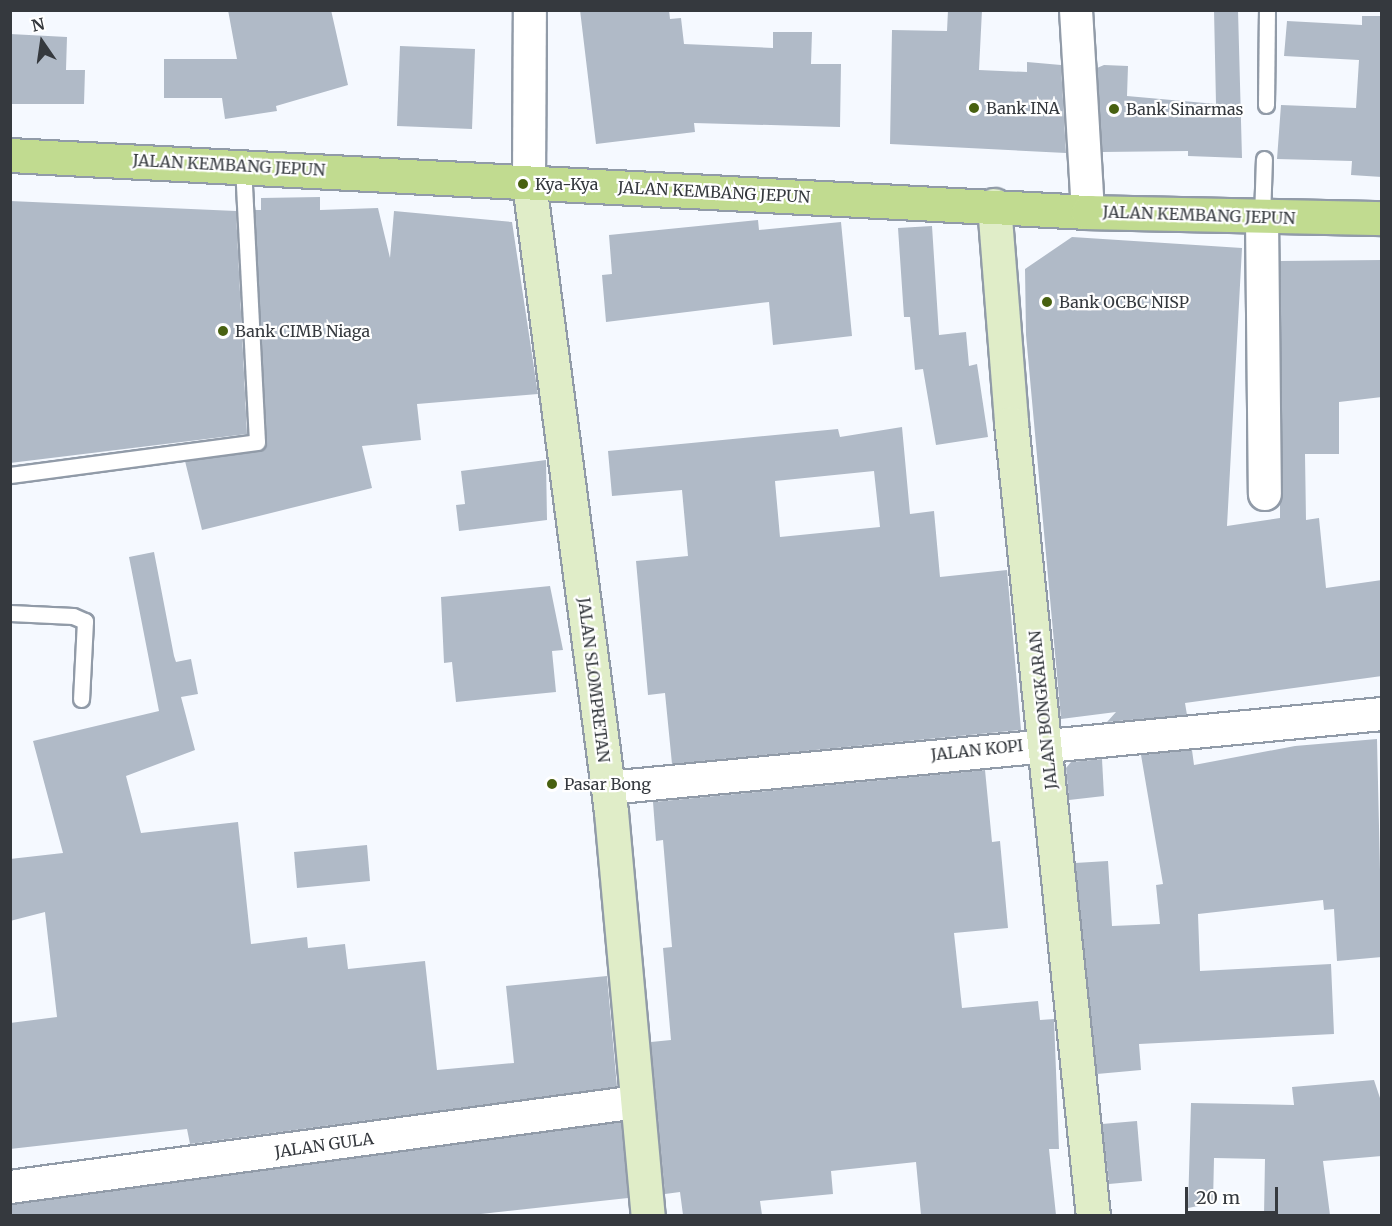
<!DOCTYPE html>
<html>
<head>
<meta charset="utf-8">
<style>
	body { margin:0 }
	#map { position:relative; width:1392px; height:1226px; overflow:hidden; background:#f5f9ff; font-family:Merriweather,serif }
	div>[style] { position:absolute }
	.building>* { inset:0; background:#b0bac7 }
	.roads { filter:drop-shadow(2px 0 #919ba8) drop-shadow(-2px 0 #919ba8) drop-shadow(0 2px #919ba8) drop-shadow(0 -2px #919ba8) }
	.lane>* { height:15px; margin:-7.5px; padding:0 7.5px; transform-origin:7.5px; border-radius:7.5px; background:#fff }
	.street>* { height:32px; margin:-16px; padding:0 16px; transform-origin:16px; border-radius:16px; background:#fff }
	.secondary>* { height:33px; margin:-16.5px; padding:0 16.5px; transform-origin:16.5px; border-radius:16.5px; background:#e0edc8 }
	.primary>* { height:33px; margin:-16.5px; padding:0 16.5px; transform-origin:16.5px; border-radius:16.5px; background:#c1db90 }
	.dots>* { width:16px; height:16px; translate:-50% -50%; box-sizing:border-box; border:3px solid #fff; border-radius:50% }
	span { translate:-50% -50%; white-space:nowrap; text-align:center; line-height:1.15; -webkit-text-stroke:4.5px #fff; paint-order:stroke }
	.poi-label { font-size:16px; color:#35393e }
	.left { translate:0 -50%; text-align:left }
	.street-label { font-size:16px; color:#35393e }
	.frame { position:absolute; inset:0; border:12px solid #35393e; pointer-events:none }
	.north { position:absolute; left:12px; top:12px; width:60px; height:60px; -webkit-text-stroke:4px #fff; paint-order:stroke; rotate:347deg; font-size:16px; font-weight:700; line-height:24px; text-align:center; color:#35393e }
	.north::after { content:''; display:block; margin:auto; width:21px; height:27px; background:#35393e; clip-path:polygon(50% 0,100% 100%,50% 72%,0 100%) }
	.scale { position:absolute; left:1185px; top:1187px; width:93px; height:27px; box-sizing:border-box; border:3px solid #35393e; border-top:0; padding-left:8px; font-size:18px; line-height:21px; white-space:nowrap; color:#35393e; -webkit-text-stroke:4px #fff; paint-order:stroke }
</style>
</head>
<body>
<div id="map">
	<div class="building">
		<i style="clip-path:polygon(228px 10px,331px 10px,348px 85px,276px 106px,277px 111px,225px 119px,222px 98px,164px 98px,164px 59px,237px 59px)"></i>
		<i style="clip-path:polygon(580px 10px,669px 10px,670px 19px,681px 18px,684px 44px,773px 48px,773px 32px,812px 32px,811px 64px,841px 64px,840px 127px,694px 123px,695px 132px,596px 144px)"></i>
		<i style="clip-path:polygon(948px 10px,982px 10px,979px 70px,1027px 72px,1027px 62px,1061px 65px,1066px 153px,890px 144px,892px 30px,947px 31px)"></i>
		<i style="clip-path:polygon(1214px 10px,1238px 10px,1242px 158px,1188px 156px,1188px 151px,1102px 152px,1097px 68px,1104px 65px,1128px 66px,1127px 96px,1216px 104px)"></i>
		<i style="clip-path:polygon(1362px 16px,1382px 16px,1382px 177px,1351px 175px,1352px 161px,1277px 159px,1281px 105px,1356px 108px,1359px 60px,1284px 56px,1287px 21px,1362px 25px)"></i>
		<i style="clip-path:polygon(10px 34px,67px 37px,66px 70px,85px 70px,84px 104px,10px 104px)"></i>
		<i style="clip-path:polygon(400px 46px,475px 49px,472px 129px,397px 126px)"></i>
		<i style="clip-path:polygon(320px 197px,320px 210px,378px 208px,390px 258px,394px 211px,512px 222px,538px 394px,417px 404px,421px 440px,362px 446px,372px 488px,202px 530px,185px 461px,258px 452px,267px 442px,255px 210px,261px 210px,261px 198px)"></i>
		<i style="clip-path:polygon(10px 201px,236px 211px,247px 434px,10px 463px)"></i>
		<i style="clip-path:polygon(758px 220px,759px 230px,841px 222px,852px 336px,773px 345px,769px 302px,606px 322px,602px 275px,612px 274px,609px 235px)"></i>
		<i style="clip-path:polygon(932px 226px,939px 335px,966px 332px,969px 366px,977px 364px,988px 437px,936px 445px,923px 369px,915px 370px,910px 317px,904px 317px,898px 228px)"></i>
		<i style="clip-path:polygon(1072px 237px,1242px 248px,1227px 526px,1280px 518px,1280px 261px,1382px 260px,1382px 397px,1339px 402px,1339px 454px,1305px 454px,1306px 520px,1319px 518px,1326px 588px,1382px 580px,1382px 676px,1185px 703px,1187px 715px,1107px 722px,1116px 712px,1061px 719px,1026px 335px,1025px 269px)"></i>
		<i style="clip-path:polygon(evenodd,902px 427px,910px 514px,934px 511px,940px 577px,1007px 570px,1021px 730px,672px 764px,665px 693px,648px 695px,636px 561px,688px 556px,682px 490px,612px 496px,608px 451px,838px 429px,840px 437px,902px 427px,874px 471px,880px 527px,780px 537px,775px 481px,874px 471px)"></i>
		<i style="clip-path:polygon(546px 460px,547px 520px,459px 531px,456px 505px,465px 504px,461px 471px)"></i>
		<i style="clip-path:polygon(154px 552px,174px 656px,176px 662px,191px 659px,198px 694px,181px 697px,195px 750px,126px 776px,141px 833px,238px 822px,251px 944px,307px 937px,308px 948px,345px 944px,348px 969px,425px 961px,437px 1070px,514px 1063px,506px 986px,607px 976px,617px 1087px,190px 1144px,187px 1129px,10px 1149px,10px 1023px,57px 1017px,45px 912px,10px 921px,10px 859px,63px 853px,33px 741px,159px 711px,129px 557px)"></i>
		<i style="clip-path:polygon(550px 586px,563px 650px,552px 651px,556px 692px,456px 702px,452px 662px,444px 663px,441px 597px)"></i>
		<i style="clip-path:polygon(1377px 739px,1382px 957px,1337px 961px,1334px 909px,1324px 910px,1323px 900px,1198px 914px,1200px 971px,1331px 964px,1334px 1034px,1139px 1044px,1141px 1070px,1097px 1074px,1075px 863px,1108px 861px,1112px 926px,1160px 924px,1156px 885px,1163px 884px,1141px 755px,1192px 750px,1194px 765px,1295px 746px)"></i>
		<i style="clip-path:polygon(1102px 759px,1104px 796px,1069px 800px,1066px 768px,1071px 762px)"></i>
		<i style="clip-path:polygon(985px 770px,992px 842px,1000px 841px,1008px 928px,954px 933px,962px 1008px,1038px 1001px,1040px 1020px,1054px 1019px,1059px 1149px,1049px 1149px,1056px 1215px,921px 1215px,916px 1162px,831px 1171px,833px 1194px,760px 1201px,762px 1215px,683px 1215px,680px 1192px,665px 1194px,651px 1042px,671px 1040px,663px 948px,672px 947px,663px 840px,656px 841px,653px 802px)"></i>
		<i style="clip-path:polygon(367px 845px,370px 881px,297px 888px,294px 852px)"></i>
		<i style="clip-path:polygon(1374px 1080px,1380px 1098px,1382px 1156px,1323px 1161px,1330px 1215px,1264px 1215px,1265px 1159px,1214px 1158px,1213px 1203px,1188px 1208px,1191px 1103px,1294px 1105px,1292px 1087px)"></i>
		<i style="clip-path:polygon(1137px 1121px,1142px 1181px,1109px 1184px,1102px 1124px)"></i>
		<i style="clip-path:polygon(621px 1122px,628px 1198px,472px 1215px,10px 1215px,10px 1205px)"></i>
	</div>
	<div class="roads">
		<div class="lane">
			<i style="left:1266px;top:105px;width:95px;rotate:-89.4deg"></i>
			<i style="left:1262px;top:218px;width:59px;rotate:-88.1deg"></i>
			<i style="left:10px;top:475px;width:249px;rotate:-7.6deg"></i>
			<i style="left:257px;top:442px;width:277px;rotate:-92.9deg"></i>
			<i style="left:10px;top:613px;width:63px;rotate:2.7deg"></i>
			<i style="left:73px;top:616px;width:13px;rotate:23deg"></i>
			<i style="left:85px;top:621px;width:78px;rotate:92.9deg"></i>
		</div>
		<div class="street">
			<i style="left:1076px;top:10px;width:202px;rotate:86.6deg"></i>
			<i style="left:529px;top:183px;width:173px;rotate:-89.7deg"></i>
			<i style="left:1262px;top:218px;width:276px;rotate:89.4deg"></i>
			<i style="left:608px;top:788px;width:778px;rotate:-5.46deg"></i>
			<i style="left:10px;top:1187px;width:633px;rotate:-7.72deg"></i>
		</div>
		<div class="secondary">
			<i style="left:529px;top:183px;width:634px;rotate:82.57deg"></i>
			<i style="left:611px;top:812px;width:406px;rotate:84.8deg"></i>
			<i style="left:994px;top:205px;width:219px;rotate:85.5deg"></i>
			<i style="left:1011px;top:423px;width:797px;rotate:84.1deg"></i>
		</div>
		<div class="primary">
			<i style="left:10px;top:155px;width:1080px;rotate:3.03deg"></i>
			<i style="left:1088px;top:212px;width:294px;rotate:1.2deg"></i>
		</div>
	</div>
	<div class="dots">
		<i style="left:974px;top:108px;background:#486110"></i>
		<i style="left:1114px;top:109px;background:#486110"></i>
		<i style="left:523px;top:184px;background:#486110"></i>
		<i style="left:1047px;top:302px;background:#486110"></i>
		<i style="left:223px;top:331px;background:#486110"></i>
		<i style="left:552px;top:784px;background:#486110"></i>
	</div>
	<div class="poi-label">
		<span class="left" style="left:986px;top:108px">Bank INA</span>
		<span class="left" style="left:1126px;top:109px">Bank Sinarmas</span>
		<span class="left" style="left:535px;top:184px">Kya-Kya</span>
		<span class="left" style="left:1059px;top:302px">Bank OCBC NISP</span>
		<span class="left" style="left:235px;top:331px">Bank CIMB Niaga</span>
		<span class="left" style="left:564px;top:784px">Pasar Bong</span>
	</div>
	<div class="street-label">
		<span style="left:229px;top:165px;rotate:3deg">JALAN KEMBANG JEPUN</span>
		<span style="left:714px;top:192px;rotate:3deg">JALAN KEMBANG JEPUN</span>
		<span style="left:1199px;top:215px;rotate:2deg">JALAN KEMBANG JEPUN</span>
		<span style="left:594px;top:680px;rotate:83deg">JALAN SLOMPRETAN</span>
		<span style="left:1043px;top:710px;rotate:-96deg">JALAN BONGKARAN</span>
		<span style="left:977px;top:750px;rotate:-6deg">JALAN KOPI</span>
		<span style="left:324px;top:1145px;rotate:-8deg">JALAN GULA</span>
	</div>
	<div class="frame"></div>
	<div class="north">N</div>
	<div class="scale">20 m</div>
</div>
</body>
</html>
